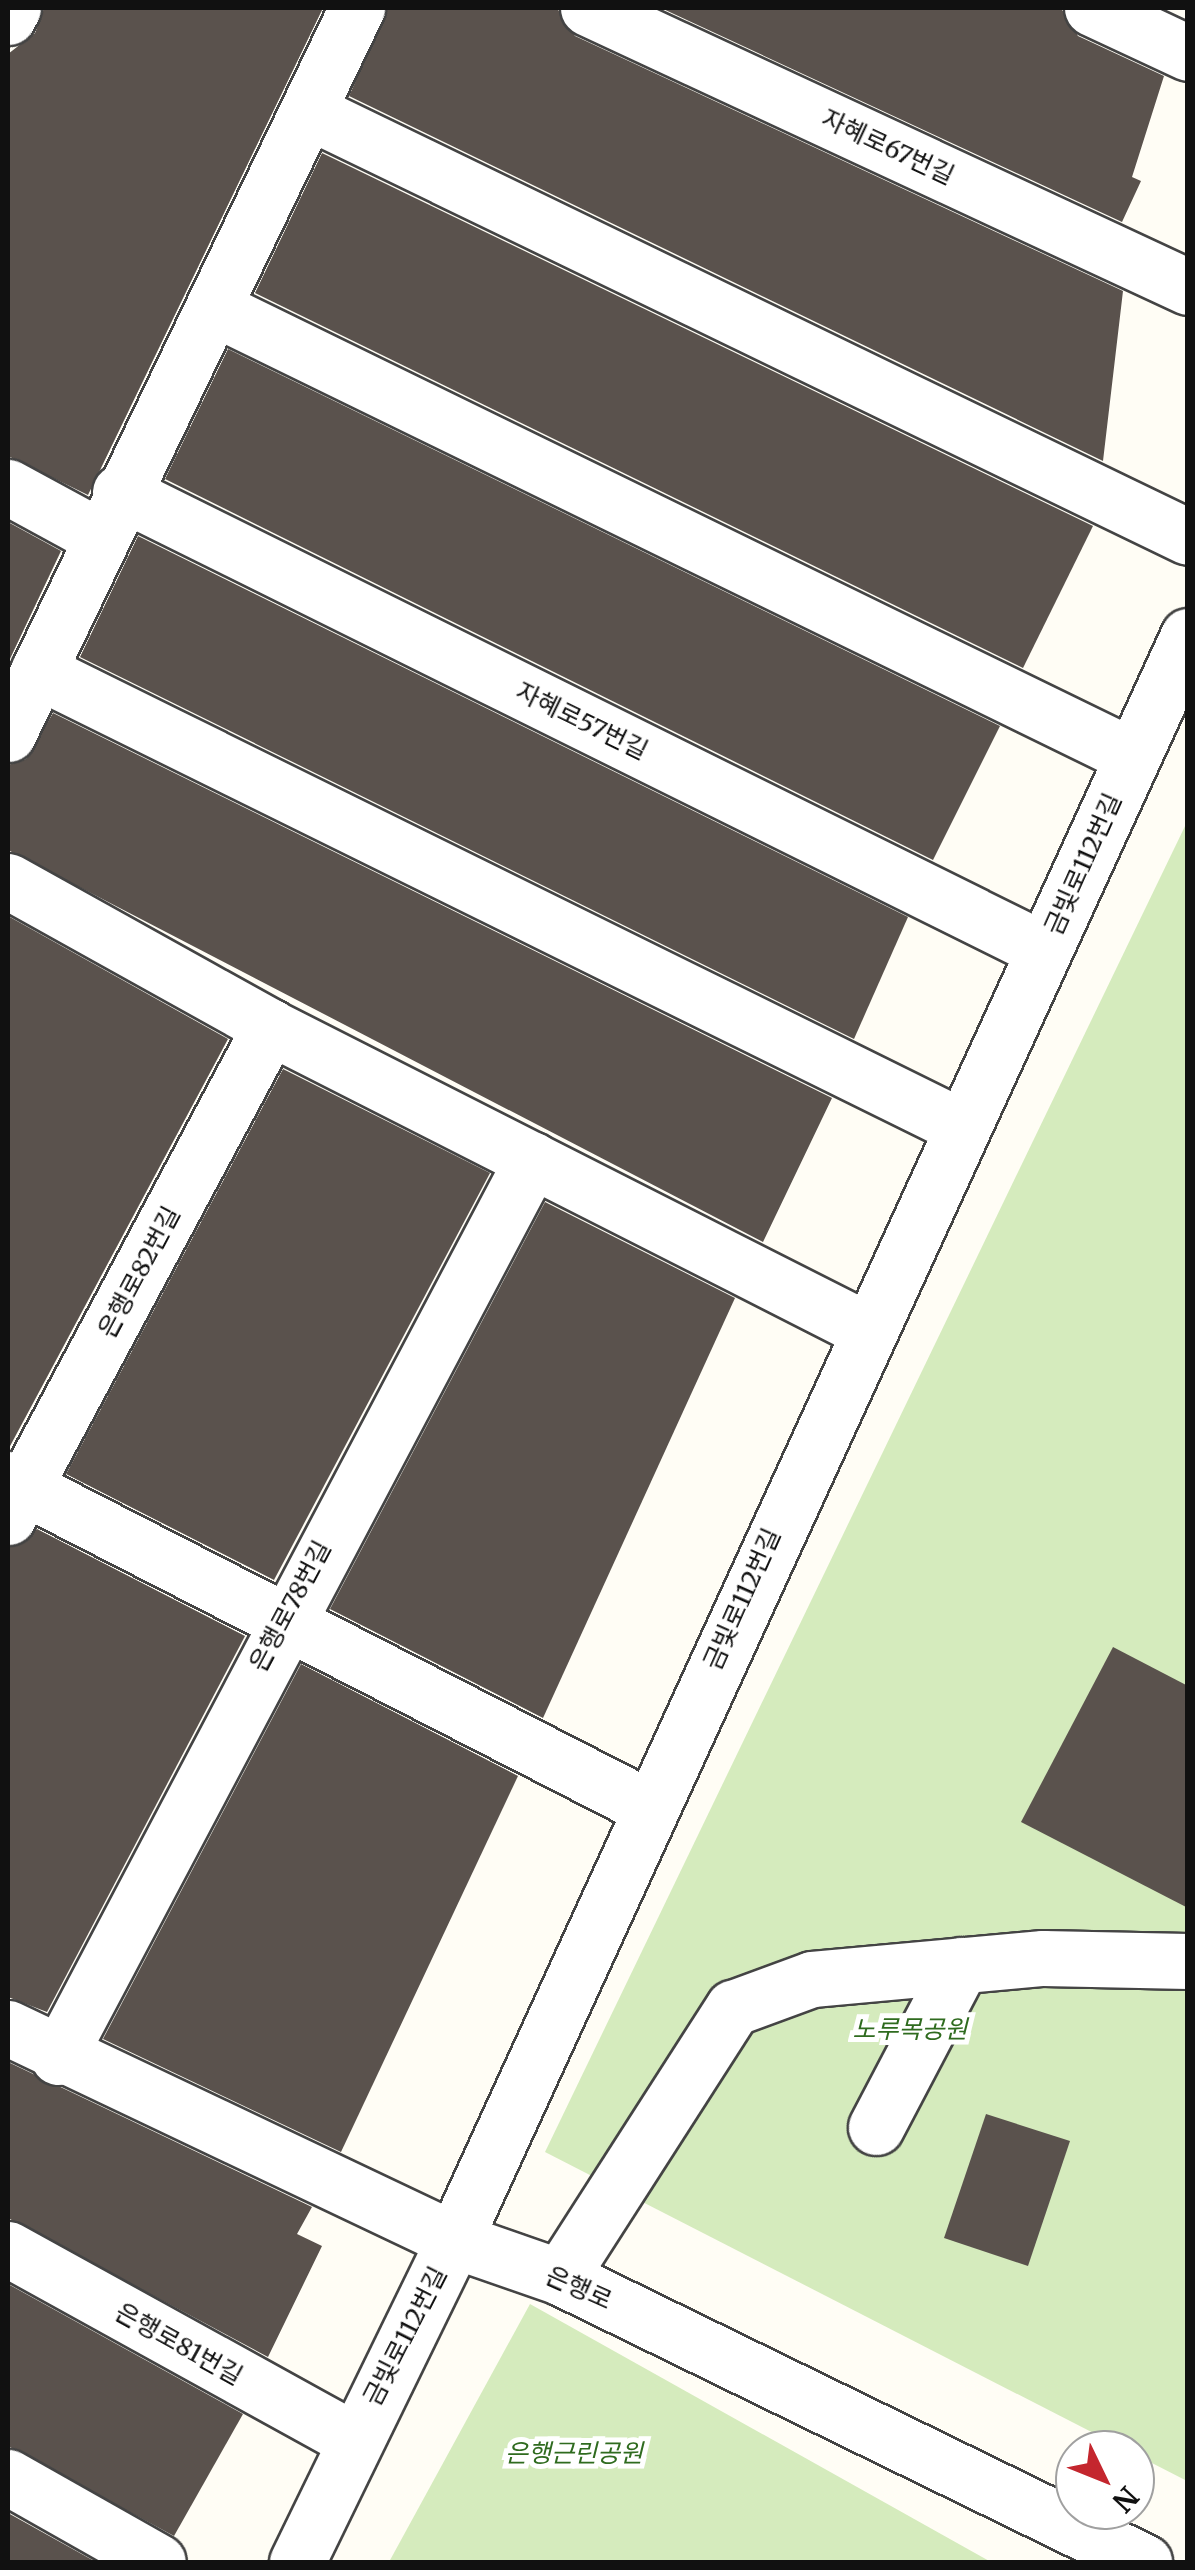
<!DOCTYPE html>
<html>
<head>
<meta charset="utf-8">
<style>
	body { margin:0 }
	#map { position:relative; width:1195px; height:2570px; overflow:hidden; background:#fffdf5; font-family:Merriweather,"Noto Sans KR",serif }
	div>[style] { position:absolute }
	.green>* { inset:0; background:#d5ebbd }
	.building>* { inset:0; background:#5a524d }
	.roads { filter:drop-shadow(2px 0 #444) drop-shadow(-2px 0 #444) drop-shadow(0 2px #444) drop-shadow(0 -2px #444) }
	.minor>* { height:55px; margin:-27.5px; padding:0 27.5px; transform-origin:27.5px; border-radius:27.5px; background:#fff }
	span { translate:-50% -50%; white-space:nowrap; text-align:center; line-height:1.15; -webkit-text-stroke:10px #fff; paint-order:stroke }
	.street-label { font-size:25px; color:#111 }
	.park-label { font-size:25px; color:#2f6b1f; font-style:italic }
	.frame { position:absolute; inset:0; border:10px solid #111; pointer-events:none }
	.north { position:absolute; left:1055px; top:2430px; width:100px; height:100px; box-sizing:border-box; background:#fff; border:2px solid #a0a0a0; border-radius:50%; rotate:133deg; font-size:28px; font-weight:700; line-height:40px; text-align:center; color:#111 }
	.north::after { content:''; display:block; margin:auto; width:35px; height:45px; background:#c4262e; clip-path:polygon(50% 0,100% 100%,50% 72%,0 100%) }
</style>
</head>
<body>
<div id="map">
	<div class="green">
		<i style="clip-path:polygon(1187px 822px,1187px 2481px,545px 2152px)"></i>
		<i style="clip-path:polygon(530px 2304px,991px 2562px,389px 2562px)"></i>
	</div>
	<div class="building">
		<i style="clip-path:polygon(44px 8px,323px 8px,88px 495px,8px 456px,8px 54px,35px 33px)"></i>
		<i style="clip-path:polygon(388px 8px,557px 8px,575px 36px,1123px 291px,1103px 461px,349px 96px)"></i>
		<i style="clip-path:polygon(661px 8px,1061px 8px,1078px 36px,1164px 76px,1132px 177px,1141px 181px,1122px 222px)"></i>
		<i style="clip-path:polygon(322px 153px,1093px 526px,1023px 668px,255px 293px)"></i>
		<i style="clip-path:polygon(228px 349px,1000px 726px,933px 860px,165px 479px)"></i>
		<i style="clip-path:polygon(8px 522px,61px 551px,8px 663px)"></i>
		<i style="clip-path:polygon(138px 536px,908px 917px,854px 1039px,80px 657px)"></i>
		<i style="clip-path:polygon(53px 713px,832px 1098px,763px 1242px,8px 850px,8px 765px,26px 759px)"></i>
		<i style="clip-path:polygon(8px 916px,228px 1039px,9px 1448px,8px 1448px)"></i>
		<i style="clip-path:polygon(283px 1069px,490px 1173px,274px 1580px,66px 1474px)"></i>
		<i style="clip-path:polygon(545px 1202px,735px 1298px,543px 1718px,330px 1609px)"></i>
		<i style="clip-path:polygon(37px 1529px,245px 1636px,47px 2012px,8px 1997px,8px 1548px)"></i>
		<i style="clip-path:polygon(1113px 1647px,1188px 1686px,1188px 1908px,1021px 1822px)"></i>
		<i style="clip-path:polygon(301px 1664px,518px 1776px,341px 2152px,103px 2039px)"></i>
		<i style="clip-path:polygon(8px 2062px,312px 2207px,297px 2234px,322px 2246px,268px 2357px,8px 2218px)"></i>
		<i style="clip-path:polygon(986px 2114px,1070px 2141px,1028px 2266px,944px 2238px)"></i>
		<i style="clip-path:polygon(8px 2284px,243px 2414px,174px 2536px,8px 2446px)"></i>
		<i style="clip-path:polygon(8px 2513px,96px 2562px,8px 2562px)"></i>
	</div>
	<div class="roads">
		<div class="minor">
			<i style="left:588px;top:8px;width:662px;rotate:24.94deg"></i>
			<i style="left:1092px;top:8px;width:106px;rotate:25.1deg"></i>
			<i style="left:8px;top:17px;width:10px;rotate:-61deg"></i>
			<i style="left:310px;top:112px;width:975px;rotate:25.83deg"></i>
			<i style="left:214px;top:308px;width:1021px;rotate:26.01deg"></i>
			<i style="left:8px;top:487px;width:105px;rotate:28.5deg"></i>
			<i style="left:120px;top:492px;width:1031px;rotate:26.37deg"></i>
			<i style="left:38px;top:671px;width:1030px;rotate:26.27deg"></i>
			<i style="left:8px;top:734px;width:806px;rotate:-64.33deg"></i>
			<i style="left:8px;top:881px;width:300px;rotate:29.1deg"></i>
			<i style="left:270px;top:1027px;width:667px;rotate:26.91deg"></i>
			<i style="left:8px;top:1479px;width:719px;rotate:27.14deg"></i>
			<i style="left:8px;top:1517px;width:556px;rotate:-61.87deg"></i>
			<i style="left:8px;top:2028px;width:494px;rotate:25.4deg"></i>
			<i style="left:454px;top:2240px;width:112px;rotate:19.2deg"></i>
			<i style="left:560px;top:2277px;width:650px;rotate:26.01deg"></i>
			<i style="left:58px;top:2057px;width:1015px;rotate:-62.15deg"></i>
			<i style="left:876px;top:2127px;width:183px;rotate:-62.3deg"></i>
			<i style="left:8px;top:2249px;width:393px;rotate:28.9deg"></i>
			<i style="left:560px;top:2277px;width:320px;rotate:-57.3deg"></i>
			<i style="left:733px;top:2008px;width:84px;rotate:-20.2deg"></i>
			<i style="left:812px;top:1979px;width:232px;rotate:-5.2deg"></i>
			<i style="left:1043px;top:1958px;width:145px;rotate:1.2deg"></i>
			<i style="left:8px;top:2477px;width:172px;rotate:29.5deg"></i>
			<i style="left:297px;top:2562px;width:358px;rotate:-64deg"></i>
			<i style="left:454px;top:2240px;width:1764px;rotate:-65.41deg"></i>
		</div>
	</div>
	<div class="street-label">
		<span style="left:888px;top:147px;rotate:25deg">자혜로67번길</span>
		<span style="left:582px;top:721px;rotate:26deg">자혜로57번길</span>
		<span style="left:1083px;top:864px;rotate:-66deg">금빛로112번길</span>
		<span style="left:139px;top:1272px;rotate:-62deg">은행로82번길</span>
		<span style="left:742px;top:1599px;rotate:-66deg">금빛로112번길</span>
		<span style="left:290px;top:1606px;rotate:-62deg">은행로78번길</span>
		<span style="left:579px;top:2288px;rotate:24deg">은행로</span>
		<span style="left:405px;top:2336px;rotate:-63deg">금빛로112번길</span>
		<span style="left:179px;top:2344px;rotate:29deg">은행로81번길</span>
	</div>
	<div class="park-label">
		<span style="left:910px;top:2029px">노루목공원</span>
		<span style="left:574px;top:2453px">은행근린공원</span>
	</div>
	<div class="frame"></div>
	<div class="north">N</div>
</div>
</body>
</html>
